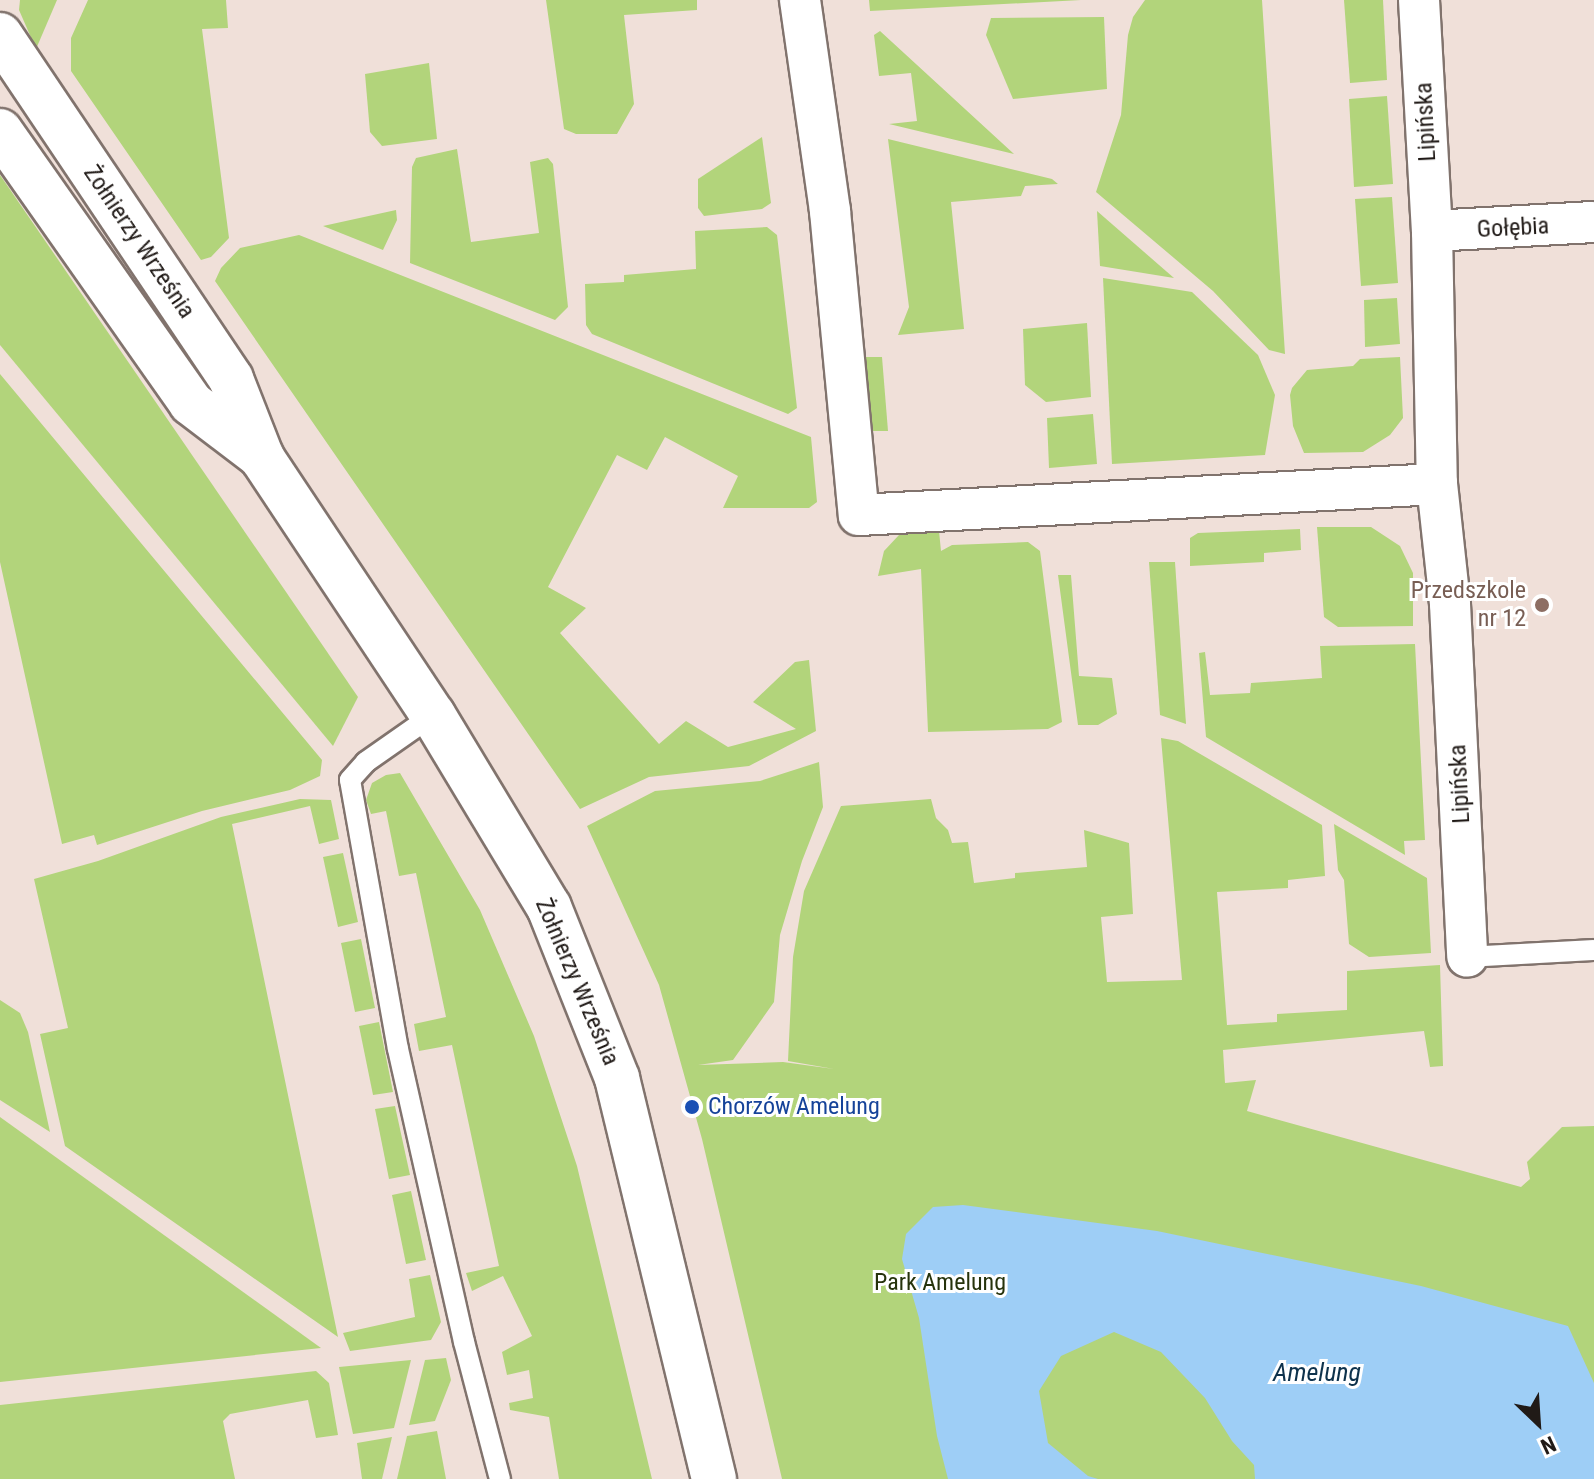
<!DOCTYPE html>
<html>
<head>
<meta charset="utf-8">
<style>
	body { margin:0 }
	#map { position:relative; width:1594px; height:1479px; overflow:hidden; background:#f0e0d9; font-family:"Roboto Condensed",sans-serif }
	div>[style] { position:absolute }
	.green>* { inset:0; background:#b2d47b }
	.water>* { inset:0; background:#9ecef6 }
	.roads { filter:drop-shadow(2px 0 #81736d) drop-shadow(-2px 0 #81736d) drop-shadow(0 2px #81736d) drop-shadow(0 -2px #81736d) }
	.service>* { height:20px; margin:-10px; padding:0 10px; transform-origin:10px; border-radius:10px; background:#fff }
	.minor>* { height:40px; margin:-20px; padding:0 20px; transform-origin:20px; border-radius:20px; background:#fff }
	.primary>* { height:44px; margin:-22px; padding:0 22px; transform-origin:22px; border-radius:22px; background:#fff }
	.dots>* { width:22px; height:22px; translate:-50% -50%; box-sizing:border-box; border:4px solid #fff; border-radius:50% }
	span { translate:-50% -50%; white-space:nowrap; text-align:center; line-height:1.15; -webkit-text-stroke:6px #fff; paint-order:stroke }
	.street-label { font-size:24px; color:#201a17 }
	.education-label { font-size:24px; color:#785e54 }
	.right { translate:-100% -50%; text-align:right }
	.transit-label { font-size:24px; color:#164399 }
	.left { translate:0 -50%; text-align:left }
	.park-label { font-size:24px; color:#26330c }
	.water-label { font-size:26px; color:#0e324c; font-style:italic }
	.north { position:absolute; left:1498px; top:1383px; width:80px; height:80px; -webkit-text-stroke:6px #fff; paint-order:stroke; rotate:155deg; font-size:22px; font-weight:700; line-height:32px; text-align:center; color:#201a17 }
	.north::after { content:''; display:block; margin:auto; width:28px; height:36px; background:#201a17; clip-path:polygon(50% 0,100% 100%,50% 72%,0 100%) }
</style>
</head>
<body>
<div id="map">
	<div class="green">
		<i style="clip-path:polygon(20px 0,57px 0,36px 49px,19px 10px)"></i>
		<i style="clip-path:polygon(88px 0,226px 0,228px 28px,202px 29px,229px 238px,211px 257px,201px 260px,71px 71px,71px 38px)"></i>
		<i style="clip-path:polygon(546px 0,697px 0,697px 10px,624px 15px,634px 104px,617px 134px,576px 134px,564px 129px)"></i>
		<i style="clip-path:polygon(869px 0,1081px 0,870px 11px)"></i>
		<i style="clip-path:polygon(1145px 0,1262px 0,1285px 354px,1269px 350px,1213px 291px,1096px 192px,1121px 115px,1128px 35px,1133px 17px)"></i>
		<i style="clip-path:polygon(1344px 0,1383px 0,1387px 80px,1350px 83px)"></i>
		<i style="clip-path:polygon(1104px 17px,1107px 89px,1013px 99px,986px 35px,991px 18px)"></i>
		<i style="clip-path:polygon(880px 31px,1014px 154px,889px 124px,917px 121px,911px 73px,879px 76px,874px 35px)"></i>
		<i style="clip-path:polygon(429px 63px,437px 139px,382px 146px,370px 132px,365px 74px)"></i>
		<i style="clip-path:polygon(1387px 96px,1393px 184px,1354px 187px,1349px 99px)"></i>
		<i style="clip-path:polygon(762px 137px,771px 203px,762px 209px,704px 216px,698px 208px,698px 179px)"></i>
		<i style="clip-path:polygon(888px 139px,1052px 179px,1058px 184px,1025px 186px,1021px 196px,951px 202px,964px 329px,898px 335px,909px 307px)"></i>
		<i style="clip-path:polygon(457px 149px,471px 242px,539px 233px,530px 162px,548px 158px,553px 164px,568px 307px,555px 320px,410px 263px,412px 167px,416px 158px)"></i>
		<i style="clip-path:polygon(0 175px,358px 697px,333px 746px,0 345px)"></i>
		<i style="clip-path:polygon(1392px 197px,1398px 283px,1361px 286px,1355px 199px)"></i>
		<i style="clip-path:polygon(396px 210px,397px 220px,383px 250px,323px 226px)"></i>
		<i style="clip-path:polygon(1097px 211px,1174px 278px,1100px 266px)"></i>
		<i style="clip-path:polygon(767px 227px,777px 235px,797px 408px,788px 414px,592px 334px,586px 325px,585px 284px,624px 282px,624px 275px,696px 269px,695px 231px)"></i>
		<i style="clip-path:polygon(299px 235px,811px 437px,817px 502px,809px 508px,723px 508px,738px 476px,665px 437px,647px 470px,617px 455px,548px 587px,586px 608px,560px 633px,659px 744px,686px 721px,728px 747px,796px 729px,753px 702px,795px 662px,809px 660px,816px 731px,749px 766px,649px 777px,580px 809px,215px 281px,221px 268px,240px 248px)"></i>
		<i style="clip-path:polygon(1103px 278px,1192px 292px,1258px 355px,1275px 395px,1265px 455px,1112px 464px)"></i>
		<i style="clip-path:polygon(1397px 298px,1400px 344px,1365px 347px,1364px 300px)"></i>
		<i style="clip-path:polygon(1087px 323px,1091px 397px,1046px 402px,1025px 385px,1023px 329px)"></i>
		<i style="clip-path:polygon(864px 357px,882px 357px,888px 431px,870px 431px)"></i>
		<i style="clip-path:polygon(1400px 357px,1403px 418px,1390px 435px,1363px 452px,1304px 453px,1293px 426px,1290px 395px,1292px 388px,1307px 370px,1353px 366px,1360px 359px)"></i>
		<i style="clip-path:polygon(0 374px,322px 760px,320px 776px,290px 790px,202px 811px,97px 845px,94px 835px,62px 844px,0 562px)"></i>
		<i style="clip-path:polygon(1093px 414px,1097px 464px,1049px 468px,1047px 418px)"></i>
		<i style="clip-path:polygon(1317px 527px,1371px 527px,1400px 546px,1413px 573px,1413px 626px,1338px 627px,1324px 617px)"></i>
		<i style="clip-path:polygon(1300px 529px,1301px 550px,1264px 553px,1264px 562px,1190px 566px,1190px 538px,1198px 533px)"></i>
		<i style="clip-path:polygon(939px 531px,941px 551px,952px 545px,1028px 542px,1040px 551px,1062px 722px,1048px 729px,928px 732px,921px 569px,878px 576px,884px 551px,899px 535px)"></i>
		<i style="clip-path:polygon(1149px 562px,1175px 562px,1186px 724px,1160px 715px)"></i>
		<i style="clip-path:polygon(1058px 575px,1071px 575px,1079px 676px,1112px 678px,1117px 714px,1098px 725px,1078px 725px)"></i>
		<i style="clip-path:polygon(1415px 644px,1425px 840px,1404px 841px,1405px 855px,1206px 737px,1199px 653px,1205px 652px,1210px 695px,1250px 693px,1251px 683px,1322px 678px,1320px 646px)"></i>
		<i style="clip-path:polygon(1161px 738px,1178px 741px,1322px 825px,1325px 876px,1288px 880px,1288px 888px,1217px 892px,1227px 1025px,1277px 1022px,1277px 1014px,1347px 1010px,1347px 971px,1440px 965px,1443px 1066px,1430px 1067px,1424px 1031px,1223px 1050px,1225px 1083px,1256px 1080px,1247px 1111px,1521px 1187px,1530px 1179px,1527px 1162px,1562px 1127px,1594px 1126px,1594px 1479px,782px 1479px,702px 1139px,659px 985px,587px 826px,655px 791px,760px 781px,819px 762px,823px 807px,802px 861px,780px 935px,774px 1002px,733px 1060px,698px 1065px,783px 1062px,834px 1069px,788px 1061px,793px 957px,804px 891px,841px 806px,931px 799px,936px 818px,948px 830px,952px 843px,968px 842px,974px 883px,1015px 878px,1015px 873px,1087px 867px,1084px 830px,1129px 843px,1133px 914px,1101px 917px,1107px 982px,1182px 980px)"></i>
		<i style="clip-path:polygon(400px 773px,480px 910px,534px 1036px,577px 1166px,652px 1479px,559px 1479px,549px 1417px,510px 1410px,509px 1403px,533px 1398px,529px 1370px,507px 1375px,502px 1352px,532px 1336px,503px 1276px,472px 1291px,466px 1273px,499px 1266px,452px 1045px,419px 1051px,414px 1024px,446px 1017px,416px 873px,399px 876px,386px 811px,371px 814px,366px 800px,372px 783px,386px 775px)"></i>
		<i style="clip-path:polygon(300px 799px,331px 800px,339px 839px,319px 844px,310px 806px,232px 824px,338px 1337px,65px 1146px,40px 1034px,68px 1028px,34px 879px,98px 861px,221px 817px)"></i>
		<i style="clip-path:polygon(1334px 824px,1427px 878px,1431px 953px,1369px 957px,1349px 944px,1344px 880px,1338px 870px)"></i>
		<i style="clip-path:polygon(343px 853px,358px 922px,338px 927px,323px 857px)"></i>
		<i style="clip-path:polygon(361px 939px,375px 1008px,355px 1012px,341px 943px)"></i>
		<i style="clip-path:polygon(0 1000px,20px 1013px,28px 1032px,50px 1132px,0 1100px)"></i>
		<i style="clip-path:polygon(379px 1022px,393px 1092px,373px 1095px,359px 1026px)"></i>
		<i style="clip-path:polygon(395px 1106px,410px 1175px,389px 1179px,375px 1109px)"></i>
		<i style="clip-path:polygon(0 1117px,321px 1348px,0 1382px)"></i>
		<i style="clip-path:polygon(411px 1191px,426px 1260px,406px 1264px,392px 1195px)"></i>
		<i style="clip-path:polygon(430px 1275px,441px 1322px,431px 1340px,350px 1351px,343px 1333px,415px 1317px,409px 1279px)"></i>
		<i style="clip-path:polygon(446px 1358px,451px 1380px,435px 1421px,409px 1425px,425px 1360px)"></i>
		<i style="clip-path:polygon(411px 1360px,394px 1428px,353px 1434px,339px 1367px)"></i>
		<i style="clip-path:polygon(316px 1371px,329px 1383px,338px 1435px,316px 1438px,308px 1400px,230px 1414px,223px 1421px,235px 1479px,0 1479px,0 1405px)"></i>
		<i style="clip-path:polygon(437px 1431px,446px 1479px,397px 1479px,407px 1436px)"></i>
		<i style="clip-path:polygon(392px 1437px,382px 1479px,362px 1479px,357px 1443px)"></i>
	</div>
	<div class="water">
		<i style="clip-path:polygon(963px 1205px,1157px 1231px,1421px 1286px,1568px 1326px,1594px 1383px,1594px 1479px,1255px 1479px,1254px 1465px,1232px 1441px,1205px 1398px,1161px 1352px,1114px 1332px,1061px 1356px,1039px 1391px,1048px 1443px,1088px 1476px,1098px 1479px,948px 1479px,937px 1436px,919px 1318px,902px 1259px,906px 1234px,933px 1207px)"></i>
	</div>
	<div class="roads">
		<div class="service">
			<i style="left:433px;top:715px;width:82px;rotate:145deg"></i>
			<i style="left:366px;top:762px;width:24px;rotate:132deg"></i>
			<i style="left:350px;top:780px;width:273px;rotate:79.9deg"></i>
			<i style="left:398px;top:1049px;width:300px;rotate:77.3deg"></i>
			<i style="left:464px;top:1342px;width:142px;rotate:75.3deg"></i>
			<i style="left:1467px;top:957px;width:127px;rotate:-3.2deg"></i>
		</div>
		<div class="minor">
			<i style="left:800px;top:0;width:213px;rotate:81.9deg"></i>
			<i style="left:830px;top:211px;width:305px;rotate:84.6deg"></i>
			<i style="left:859px;top:515px;width:579px;rotate:-3.07deg"></i>
			<i style="left:1437px;top:484px;width:121px;rotate:83.8deg"></i>
			<i style="left:1450px;top:604px;width:353px;rotate:87.2deg"></i>
			<i style="left:1419px;top:0;width:231px;rotate:86.8deg"></i>
			<i style="left:1432px;top:231px;width:253px;rotate:88.9deg"></i>
			<i style="left:1432px;top:231px;width:162px;rotate:-3.2deg"></i>
		</div>
		<div class="primary">
			<i style="left:0;top:35px;width:414px;rotate:56.1deg"></i>
			<i style="left:231px;top:379px;width:85px;rotate:68.6deg"></i>
			<i style="left:262px;top:458px;width:309px;rotate:56.4deg"></i>
			<i style="left:433px;top:715px;width:224px;rotate:58.9deg"></i>
			<i style="left:549px;top:907px;width:184px;rotate:68.3deg"></i>
			<i style="left:617px;top:1078px;width:413px;rotate:76.4deg"></i>
			<i style="left:0;top:131px;width:332px;rotate:54.9deg"></i>
			<i style="left:191px;top:403px;width:89px;rotate:37.3deg"></i>
		</div>
	</div>
	<div class="dots">
		<i style="left:1542px;top:605px;background:#8d6e63"></i>
		<i style="left:692px;top:1107px;background:#1a4fb4"></i>
	</div>
	<div class="street-label">
		<span style="left:1426px;top:122px;rotate:-93deg">Lipińska</span>
		<span style="left:1513px;top:228px;rotate:-3deg">Gołębia</span>
		<span style="left:139px;top:242px;rotate:56deg">Żołnierzy Września</span>
		<span style="left:1460px;top:784px;rotate:-93deg">Lipińska</span>
		<span style="left:577px;top:982px;rotate:67deg">Żołnierzy Września</span>
	</div>
	<div class="education-label">
		<span class="right" style="left:1526px;top:605px">Przedszkole<br>nr 12</span>
	</div>
	<div class="transit-label">
		<span class="left" style="left:708px;top:1107px">Chorzów Amelung</span>
	</div>
	<div class="park-label">
		<span style="left:940px;top:1283px">Park Amelung</span>
	</div>
	<div class="water-label">
		<span style="left:1317px;top:1373px">Amelung</span>
	</div>
	<div class="north">N</div>
</div>
</body>
</html>
